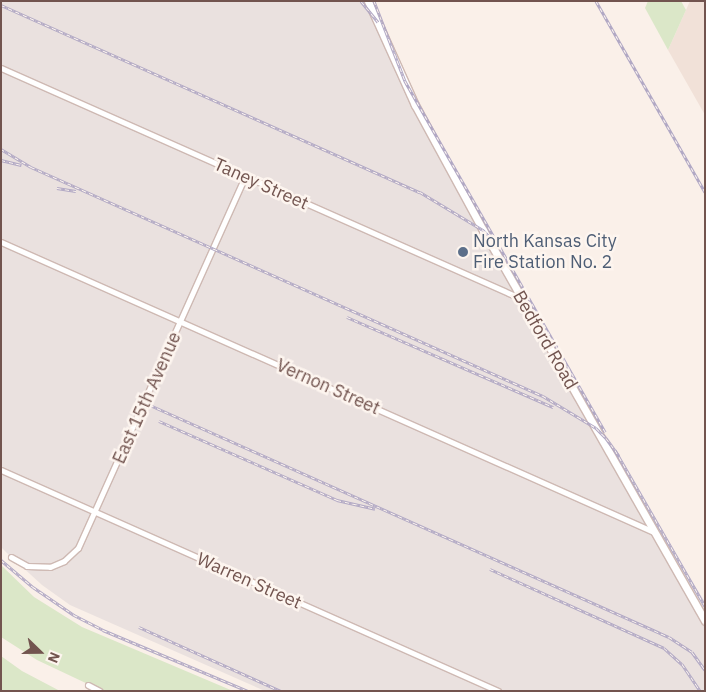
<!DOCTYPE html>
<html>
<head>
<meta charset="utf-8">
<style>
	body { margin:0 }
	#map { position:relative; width:706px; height:692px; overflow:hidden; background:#faf0e9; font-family:"IBM Plex Sans",sans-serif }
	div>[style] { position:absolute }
	.residential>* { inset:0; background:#f1e1d8 }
	.industrial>* { inset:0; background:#eae1df }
	.green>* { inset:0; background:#dbe7c8 }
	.roads { filter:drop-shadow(1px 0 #ceb9b3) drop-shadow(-1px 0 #ceb9b3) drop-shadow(0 1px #ceb9b3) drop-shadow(0 -1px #ceb9b3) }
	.street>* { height:5px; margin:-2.5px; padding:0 2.5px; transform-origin:2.5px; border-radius:2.5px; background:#fff }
	.secondary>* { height:7px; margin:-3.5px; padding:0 3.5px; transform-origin:3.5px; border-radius:3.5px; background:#fff }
	.rail>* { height:3px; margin-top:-1.5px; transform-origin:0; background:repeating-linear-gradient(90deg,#fdf5ef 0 4px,#b1a8c4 0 8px); box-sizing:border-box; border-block:1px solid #b1a8c4 }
	.dots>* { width:14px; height:14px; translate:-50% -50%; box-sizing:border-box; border:2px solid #fdf5ef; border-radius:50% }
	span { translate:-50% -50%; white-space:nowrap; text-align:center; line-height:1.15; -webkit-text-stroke:5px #fdf5ef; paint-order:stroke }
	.street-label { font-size:18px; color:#72544f }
	.service-label { font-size:18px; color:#4e5e75 }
	.left { translate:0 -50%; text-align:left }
	.frame { position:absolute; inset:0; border:2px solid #72544f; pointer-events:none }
	.north { position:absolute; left:15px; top:627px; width:50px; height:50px; -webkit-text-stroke:4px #fdf5ef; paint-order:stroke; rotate:112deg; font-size:14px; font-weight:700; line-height:20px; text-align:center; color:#72544f }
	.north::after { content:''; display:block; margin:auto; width:18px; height:22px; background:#72544f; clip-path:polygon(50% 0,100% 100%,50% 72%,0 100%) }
</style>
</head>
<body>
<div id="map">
	<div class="residential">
		<i style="clip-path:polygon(690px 1px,705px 1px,705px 115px,668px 50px)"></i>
	</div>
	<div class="industrial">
		<i style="clip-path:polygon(1px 1px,368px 1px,410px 95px,596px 428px,705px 602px,705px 691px,265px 691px,70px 605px,42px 585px,7px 553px,1px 547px)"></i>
	</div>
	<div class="green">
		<i style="clip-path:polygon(648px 1px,681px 1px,686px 10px,668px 50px,645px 8px)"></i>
		<i style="clip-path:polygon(1px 565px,34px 597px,82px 627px,233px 691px,90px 691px,92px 686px,37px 660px,1px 637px)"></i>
		<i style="clip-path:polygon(1px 656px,22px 671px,60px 691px,1px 691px)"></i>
	</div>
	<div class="roads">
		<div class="street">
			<i style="left:1px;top:68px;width:570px;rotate:23.91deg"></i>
			<i style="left:1px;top:242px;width:714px;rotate:23.95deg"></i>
			<i style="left:1px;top:470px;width:544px;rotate:23.97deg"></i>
			<i style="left:11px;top:557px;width:18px;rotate:29deg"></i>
			<i style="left:27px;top:566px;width:23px;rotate:2deg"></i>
			<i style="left:50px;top:567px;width:15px;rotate:-23deg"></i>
			<i style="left:64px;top:561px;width:19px;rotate:-43deg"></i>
			<i style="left:78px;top:548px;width:407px;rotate:-65.8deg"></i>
			<i style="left:88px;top:685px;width:13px;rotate:27deg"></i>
		</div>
		<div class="secondary">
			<i style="left:368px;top:1px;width:114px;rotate:65.7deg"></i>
			<i style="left:415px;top:105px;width:142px;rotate:61.5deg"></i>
			<i style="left:483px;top:230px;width:449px;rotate:60.4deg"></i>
		</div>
	</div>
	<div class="rail">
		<i style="left:361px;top:1px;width:27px;rotate:51deg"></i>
		<i style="left:374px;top:1px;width:86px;rotate:68.8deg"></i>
		<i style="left:405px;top:81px;width:404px;rotate:60.3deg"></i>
		<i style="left:596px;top:1px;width:220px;rotate:60.3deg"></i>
		<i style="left:1px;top:5px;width:459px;rotate:24.1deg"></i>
		<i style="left:420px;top:192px;width:74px;rotate:31.1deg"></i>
		<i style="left:483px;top:230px;width:11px;rotate:45deg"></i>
		<i style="left:1px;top:149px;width:35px;rotate:31deg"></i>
		<i style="left:31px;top:167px;width:561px;rotate:24.1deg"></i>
		<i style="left:543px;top:396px;width:62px;rotate:31.1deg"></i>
		<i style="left:596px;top:428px;width:14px;rotate:45deg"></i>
		<i style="left:606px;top:438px;width:22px;rotate:54deg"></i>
		<i style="left:1px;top:160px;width:21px;rotate:14deg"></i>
		<i style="left:57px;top:188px;width:19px;rotate:9deg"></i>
		<i style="left:347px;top:317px;width:225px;rotate:23.6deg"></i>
		<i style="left:150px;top:405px;width:568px;rotate:24.09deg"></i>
		<i style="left:669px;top:637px;width:27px;rotate:33deg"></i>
		<i style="left:692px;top:652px;width:22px;rotate:54deg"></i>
		<i style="left:159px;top:421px;width:195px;rotate:23.9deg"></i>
		<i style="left:337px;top:500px;width:39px;rotate:13deg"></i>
		<i style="left:615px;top:450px;width:180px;rotate:60deg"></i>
		<i style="left:1px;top:560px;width:42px;rotate:40.2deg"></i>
		<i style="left:33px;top:587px;width:50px;rotate:34.3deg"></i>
		<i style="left:74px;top:615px;width:33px;rotate:27deg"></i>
		<i style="left:103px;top:630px;width:157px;rotate:22.8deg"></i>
		<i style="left:490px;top:569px;width:191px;rotate:24.4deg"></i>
		<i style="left:664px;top:648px;width:24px;rotate:42deg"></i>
		<i style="left:682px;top:664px;width:32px;rotate:56deg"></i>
		<i style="left:139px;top:627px;width:156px;rotate:24.3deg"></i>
	</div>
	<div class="dots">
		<i style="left:463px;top:252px;background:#5c6f8a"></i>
	</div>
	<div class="street-label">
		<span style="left:261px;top:184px;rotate:24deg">Taney Street</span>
		<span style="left:545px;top:340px;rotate:60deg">Bedford Road</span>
		<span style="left:328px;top:387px;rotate:24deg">Vernon Street</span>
		<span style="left:147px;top:398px;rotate:-66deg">East 15th Avenue</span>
		<span style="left:249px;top:581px;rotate:24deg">Warren Street</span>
	</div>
	<div class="service-label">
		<span class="left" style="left:473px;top:252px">North Kansas City<br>Fire Station No. 2</span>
	</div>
	<div class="frame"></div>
	<div class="north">N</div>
</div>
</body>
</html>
